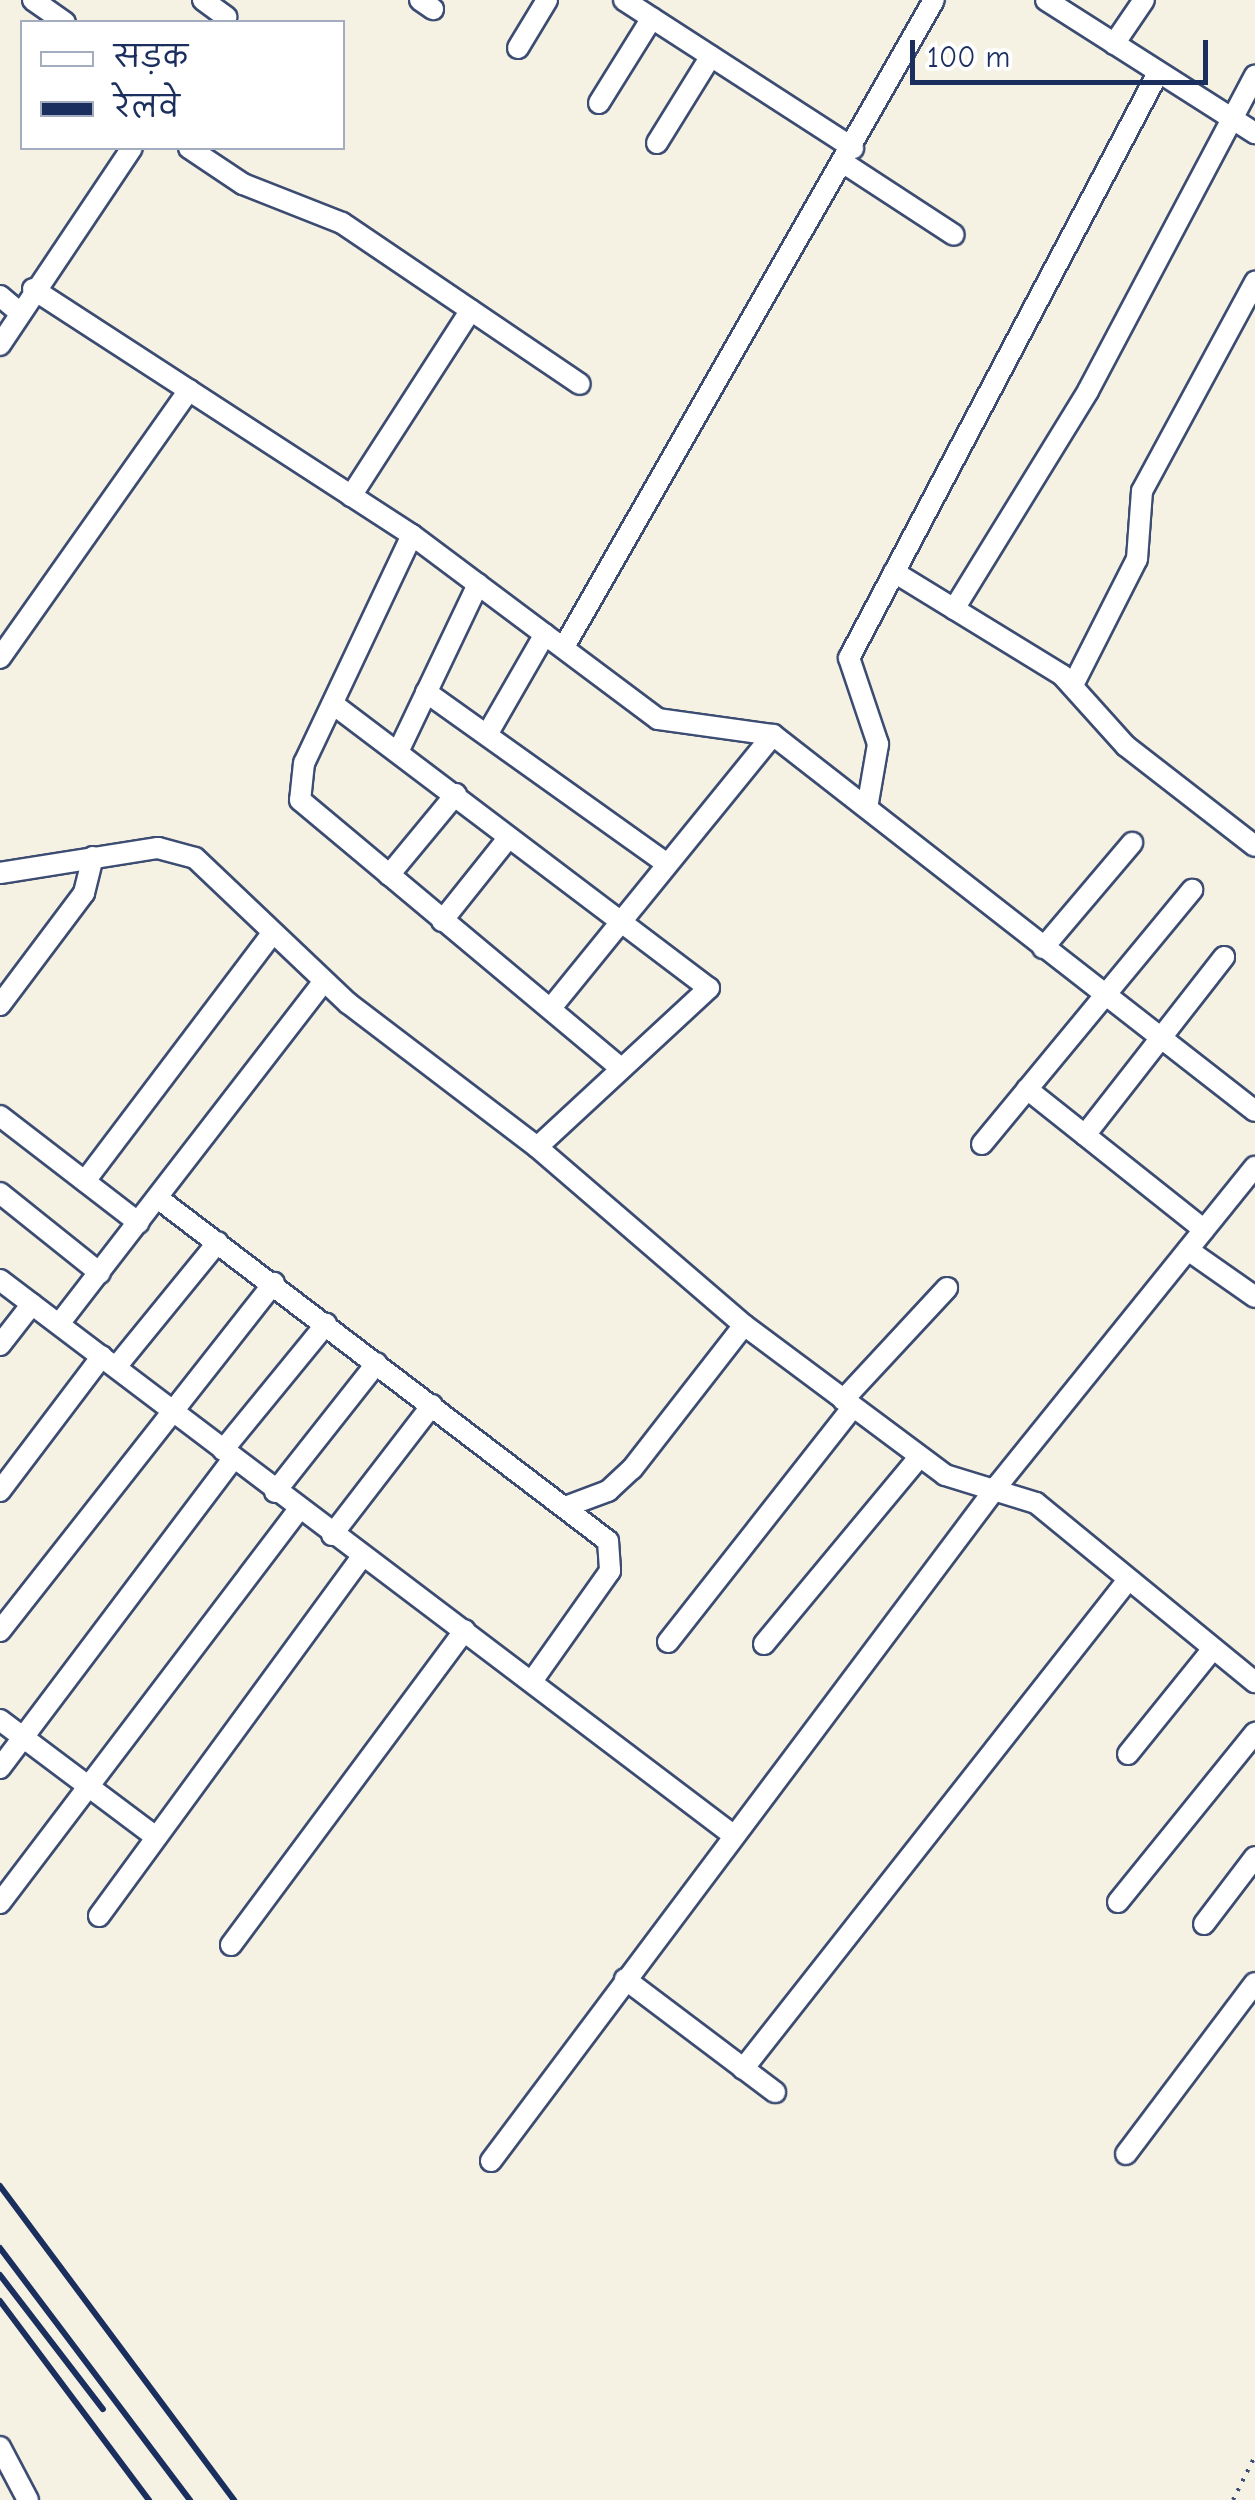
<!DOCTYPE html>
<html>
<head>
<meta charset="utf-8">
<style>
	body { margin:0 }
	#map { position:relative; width:1255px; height:2500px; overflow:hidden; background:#f5f2e3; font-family:"Comic Neue","Playpen Sans Deva",sans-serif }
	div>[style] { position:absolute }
	.path>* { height:4px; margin-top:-2px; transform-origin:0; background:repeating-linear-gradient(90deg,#3c4c72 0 2.5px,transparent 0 10.5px) }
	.roads { filter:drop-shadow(2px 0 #3c4c72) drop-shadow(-2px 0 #3c4c72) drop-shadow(0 2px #3c4c72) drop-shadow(0 -2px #3c4c72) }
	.street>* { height:20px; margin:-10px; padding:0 10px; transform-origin:10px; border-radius:10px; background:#fff }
	.rail>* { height:6px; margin:-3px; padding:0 3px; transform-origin:3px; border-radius:3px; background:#1b2f5e }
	span { translate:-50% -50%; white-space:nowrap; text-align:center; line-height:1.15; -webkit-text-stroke:10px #fff; paint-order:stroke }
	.legend { position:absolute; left:20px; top:20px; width:325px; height:130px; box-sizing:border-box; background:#fff; border:2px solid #a4acbf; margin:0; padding:12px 18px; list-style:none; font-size:30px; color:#1b2f5e }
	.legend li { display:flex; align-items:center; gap:20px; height:50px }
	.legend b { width:50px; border:2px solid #a4acbf }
	.scale { position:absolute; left:910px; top:40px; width:298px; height:45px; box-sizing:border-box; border:5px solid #1b2f5e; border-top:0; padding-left:12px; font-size:30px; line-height:35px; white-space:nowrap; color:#1b2f5e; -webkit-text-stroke:8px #fff; paint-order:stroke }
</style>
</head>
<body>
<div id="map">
	<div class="path">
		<i style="left:1233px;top:2500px;width:49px;rotate:-63.4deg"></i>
	</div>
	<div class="roads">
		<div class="street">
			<i style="left:33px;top:0;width:39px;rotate:35deg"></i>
			<i style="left:203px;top:0;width:29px;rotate:36deg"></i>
			<i style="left:420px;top:0;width:16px;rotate:35deg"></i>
			<i style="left:624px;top:0;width:273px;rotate:32.9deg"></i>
			<i style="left:1046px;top:0;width:248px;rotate:32.5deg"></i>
			<i style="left:1114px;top:44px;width:53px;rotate:-55.7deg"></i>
			<i style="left:518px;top:48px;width:56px;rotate:-58.9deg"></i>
			<i style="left:599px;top:103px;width:100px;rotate:-58.1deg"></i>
			<i style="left:657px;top:143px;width:102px;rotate:-58.2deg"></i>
			<i style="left:189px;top:148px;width:65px;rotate:33.7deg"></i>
			<i style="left:243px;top:184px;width:106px;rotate:21.5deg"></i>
			<i style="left:342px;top:223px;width:287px;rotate:34.1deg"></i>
			<i style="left:844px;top:163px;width:131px;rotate:33.2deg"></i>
			<i style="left:33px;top:289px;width:452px;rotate:33deg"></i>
			<i style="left:412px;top:535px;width:307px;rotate:36.8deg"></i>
			<i style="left:658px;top:719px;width:116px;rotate:7.9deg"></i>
			<i style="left:773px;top:735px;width:611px;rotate:37.96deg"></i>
			<i style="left:0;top:296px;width:25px;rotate:40deg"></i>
			<i style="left:0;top:345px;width:237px;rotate:-56.2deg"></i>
			<i style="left:351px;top:496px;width:221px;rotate:-57.2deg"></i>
			<i style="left:412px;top:535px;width:252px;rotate:115.3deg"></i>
			<i style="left:304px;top:763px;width:37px;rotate:96deg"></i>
			<i style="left:300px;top:800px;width:417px;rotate:39.9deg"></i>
			<i style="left:894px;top:572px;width:197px;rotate:31.5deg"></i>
			<i style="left:1062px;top:675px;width:96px;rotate:48deg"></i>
			<i style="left:1126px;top:746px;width:163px;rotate:37.8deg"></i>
			<i style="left:954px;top:609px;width:256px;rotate:-58.4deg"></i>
			<i style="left:1088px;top:391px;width:357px;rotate:-62.1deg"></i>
			<i style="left:564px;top:647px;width:745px;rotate:-60.24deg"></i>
			<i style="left:0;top:658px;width:328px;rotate:-54.8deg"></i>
			<i style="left:1073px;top:685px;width:141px;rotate:-63.1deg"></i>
			<i style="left:1137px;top:559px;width:68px;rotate:-85.8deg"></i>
			<i style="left:1142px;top:491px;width:238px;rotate:-61.6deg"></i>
			<i style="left:426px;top:692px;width:296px;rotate:35.5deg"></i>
			<i style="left:333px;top:704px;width:471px;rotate:37.1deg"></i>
			<i style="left:709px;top:988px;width:234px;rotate:137.2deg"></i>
			<i style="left:488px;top:733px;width:114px;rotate:-60.1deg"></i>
			<i style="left:398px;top:752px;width:186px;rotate:-64.5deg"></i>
			<i style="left:867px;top:808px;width:65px;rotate:-80.2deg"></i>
			<i style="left:878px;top:744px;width:91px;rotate:-108.6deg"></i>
			<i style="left:849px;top:658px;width:662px;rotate:-62.16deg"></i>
			<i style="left:0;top:873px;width:160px;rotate:-9deg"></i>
			<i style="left:158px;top:848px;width:38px;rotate:15deg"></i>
			<i style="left:195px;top:858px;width:211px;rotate:43.5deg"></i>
			<i style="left:348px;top:1003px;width:238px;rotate:37.3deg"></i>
			<i style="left:537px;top:1147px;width:273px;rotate:40.7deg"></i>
			<i style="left:744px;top:1325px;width:251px;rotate:36.7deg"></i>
			<i style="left:945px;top:1475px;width:95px;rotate:17.1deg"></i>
			<i style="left:1036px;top:1503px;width:283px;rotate:39.3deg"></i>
			<i style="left:389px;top:875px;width:105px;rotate:-50.4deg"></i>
			<i style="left:442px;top:921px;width:107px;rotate:-51.4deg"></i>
			<i style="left:1043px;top:948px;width:138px;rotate:-49.7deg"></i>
			<i style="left:0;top:1005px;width:140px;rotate:-53.1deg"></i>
			<i style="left:84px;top:893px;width:37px;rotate:-76deg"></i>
			<i style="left:551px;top:1008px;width:352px;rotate:-50.9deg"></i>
			<i style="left:1027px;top:1089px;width:226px;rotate:38.5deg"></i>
			<i style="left:0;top:1116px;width:175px;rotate:37.6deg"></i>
			<i style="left:1085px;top:1135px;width:226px;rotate:-52deg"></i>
			<i style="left:982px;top:1144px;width:330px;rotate:-50.4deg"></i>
			<i style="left:85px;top:1181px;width:308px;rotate:-52.9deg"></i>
			<i style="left:0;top:1193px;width:128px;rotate:38.7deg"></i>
			<i style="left:159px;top:1199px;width:564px;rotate:37.3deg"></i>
			<i style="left:608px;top:1541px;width:30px;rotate:86deg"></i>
			<i style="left:610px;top:1571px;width:135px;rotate:125.3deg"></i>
			<i style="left:1188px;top:1250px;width:82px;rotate:35deg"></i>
			<i style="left:0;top:1280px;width:919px;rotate:37.13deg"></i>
			<i style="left:59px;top:1324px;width:433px;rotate:-52.3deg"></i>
			<i style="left:0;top:1345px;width:52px;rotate:-52deg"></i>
			<i style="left:116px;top:1367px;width:161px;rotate:-50.8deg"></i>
			<i style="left:843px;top:1400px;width:153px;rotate:-47.1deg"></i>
			<i style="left:223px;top:1450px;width:163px;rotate:-50.7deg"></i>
			<i style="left:0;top:1491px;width:169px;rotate:-52.9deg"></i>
			<i style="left:275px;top:1492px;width:164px;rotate:-51.7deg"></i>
			<i style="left:565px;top:1507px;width:46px;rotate:-20.4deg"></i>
			<i style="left:608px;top:1491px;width:33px;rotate:-43deg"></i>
			<i style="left:632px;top:1469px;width:182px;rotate:-52.1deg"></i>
			<i style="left:332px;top:1535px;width:164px;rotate:-52.4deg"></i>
			<i style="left:0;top:1631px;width:443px;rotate:-51.8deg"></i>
			<i style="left:668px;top:1642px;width:299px;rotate:-51.8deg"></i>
			<i style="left:764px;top:1644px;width:243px;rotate:-50.3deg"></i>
			<i style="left:0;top:1720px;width:190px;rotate:36.9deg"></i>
			<i style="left:1128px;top:1754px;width:134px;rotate:-51.1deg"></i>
			<i style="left:0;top:1768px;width:387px;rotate:-53deg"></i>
			<i style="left:1118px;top:1902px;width:218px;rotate:-51deg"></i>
			<i style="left:0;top:1903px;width:493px;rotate:-52.8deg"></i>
			<i style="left:99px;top:1916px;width:445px;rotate:-53.8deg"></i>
			<i style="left:1204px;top:1924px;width:84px;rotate:-52.7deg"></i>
			<i style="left:231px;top:1945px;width:392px;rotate:-53.4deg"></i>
			<i style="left:625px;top:1979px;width:188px;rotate:37deg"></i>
			<i style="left:743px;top:2069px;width:622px;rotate:-51.79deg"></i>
			<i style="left:1126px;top:2154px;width:214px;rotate:-53deg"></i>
			<i style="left:491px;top:2161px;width:845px;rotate:-53.13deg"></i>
			<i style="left:998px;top:1485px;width:409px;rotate:-51.1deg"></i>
			<i style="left:0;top:2447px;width:60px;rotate:62.2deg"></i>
		</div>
	</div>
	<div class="rail">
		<i style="left:0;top:2186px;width:392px;rotate:53.3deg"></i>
		<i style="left:0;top:2248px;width:316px;rotate:53deg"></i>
		<i style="left:0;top:2275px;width:169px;rotate:52.5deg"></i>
		<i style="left:0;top:2301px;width:249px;rotate:53.2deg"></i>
	</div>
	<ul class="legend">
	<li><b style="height:12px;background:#fff"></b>सड़क</li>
	<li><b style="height:12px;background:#1b2f5e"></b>रेलवे</li>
	</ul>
	<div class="scale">100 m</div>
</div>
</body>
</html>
